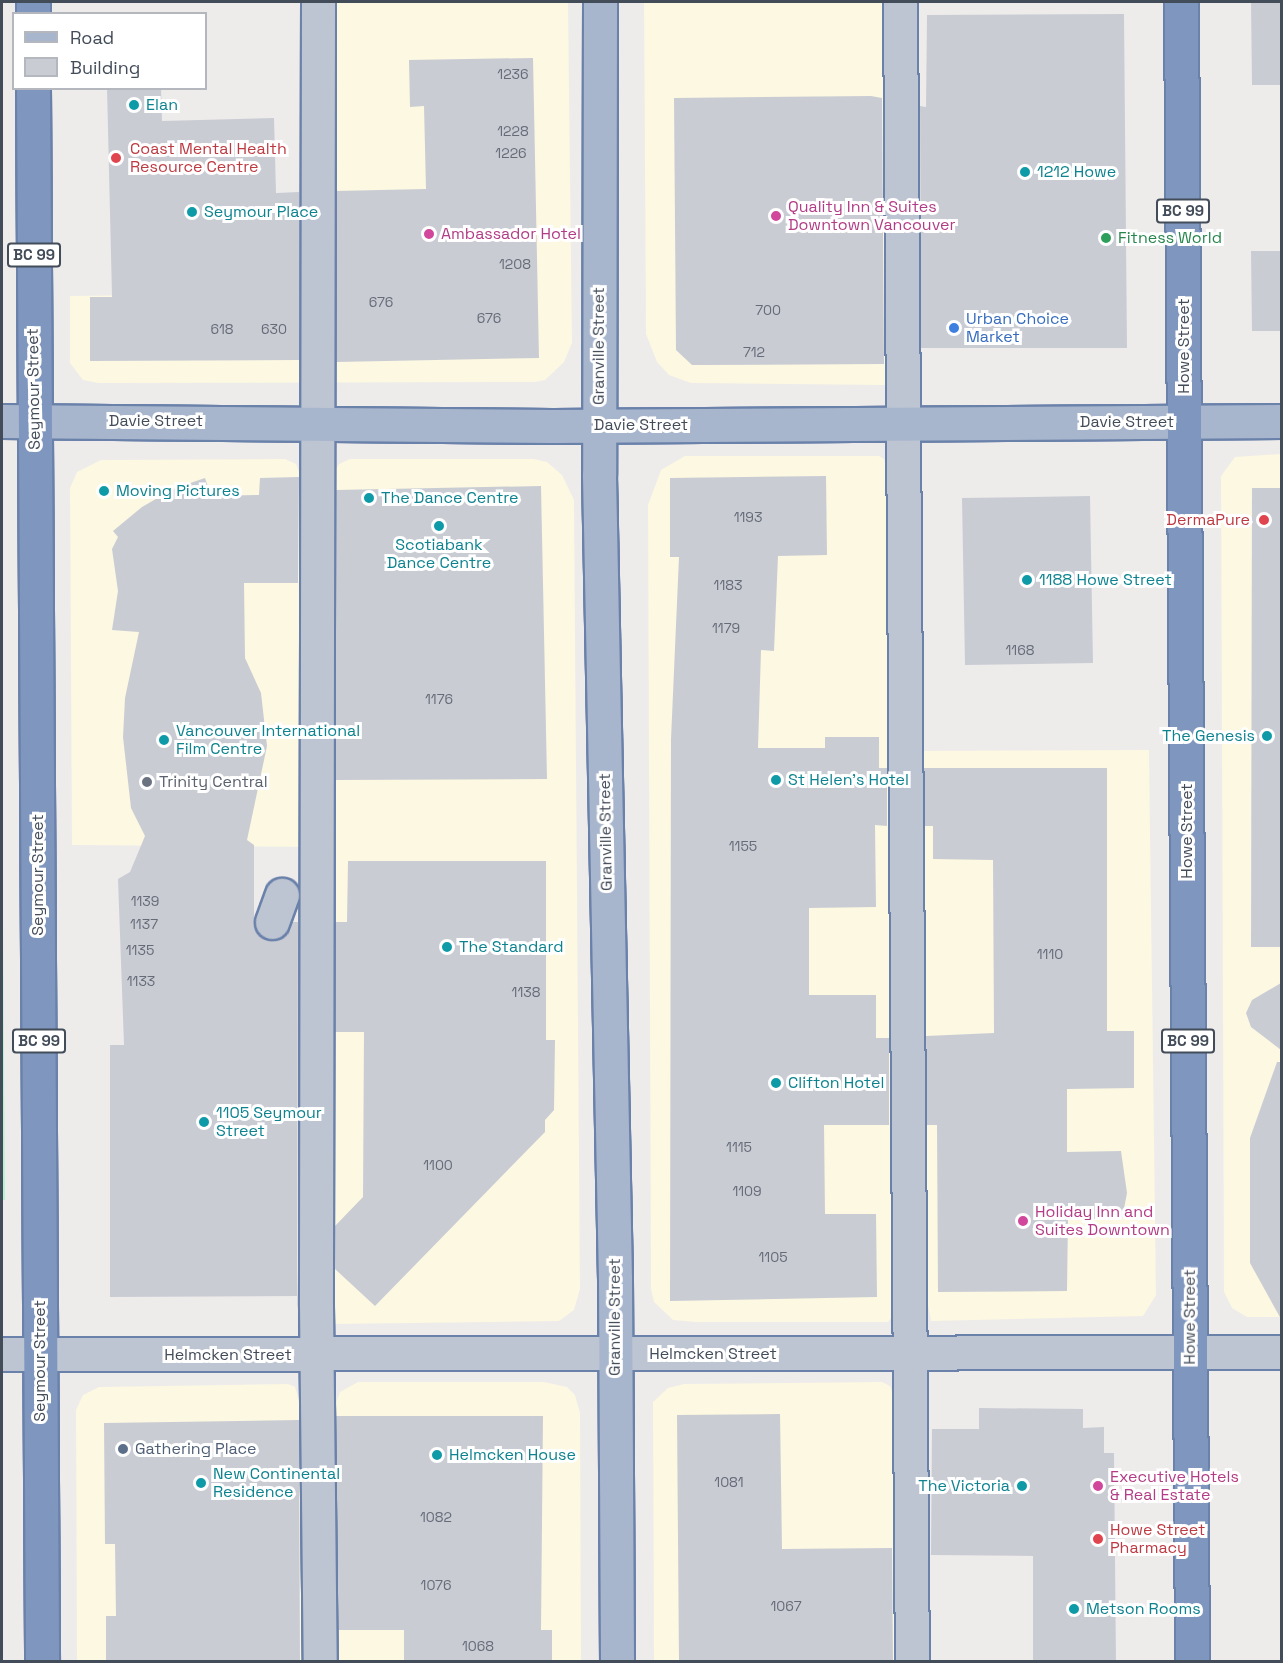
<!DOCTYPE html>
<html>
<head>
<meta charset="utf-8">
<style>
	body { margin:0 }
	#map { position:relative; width:1283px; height:1663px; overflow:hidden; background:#eeebeb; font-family:"Space Grotesk",sans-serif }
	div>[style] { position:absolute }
	.commercial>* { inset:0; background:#fcf8e1 }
	.green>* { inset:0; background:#b5f1d3 }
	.building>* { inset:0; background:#caccd4 }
	.roads { filter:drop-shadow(2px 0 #6a81aa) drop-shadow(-2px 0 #6a81aa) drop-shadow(0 2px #6a81aa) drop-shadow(0 -2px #6a81aa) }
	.minor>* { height:33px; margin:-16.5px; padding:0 16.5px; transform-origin:16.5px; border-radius:16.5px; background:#bdc5d2 }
	.major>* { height:33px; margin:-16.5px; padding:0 16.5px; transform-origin:16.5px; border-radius:16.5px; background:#a8b6cd }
	.highway>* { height:33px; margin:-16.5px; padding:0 16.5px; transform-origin:16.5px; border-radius:16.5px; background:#7f96be }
	.dots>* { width:16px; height:16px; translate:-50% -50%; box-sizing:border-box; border:3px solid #fff; border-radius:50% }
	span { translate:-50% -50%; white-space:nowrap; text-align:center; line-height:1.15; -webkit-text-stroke:6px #fff; paint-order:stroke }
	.number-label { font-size:14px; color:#656c78 }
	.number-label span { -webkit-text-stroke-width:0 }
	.shield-label span { padding:2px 4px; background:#fff; border:2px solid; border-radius:4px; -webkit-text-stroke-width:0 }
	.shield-label { font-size:15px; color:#434c59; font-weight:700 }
	.culture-label { font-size:16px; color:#0d838f }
	.left { translate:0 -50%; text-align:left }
	.right { translate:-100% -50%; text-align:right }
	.health-label { font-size:16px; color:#be3a42 }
	.hotel-label { font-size:16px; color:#b23c85 }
	.leisure-label { font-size:16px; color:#27864d }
	.shop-label { font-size:16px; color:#366cbe }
	.street-label { font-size:16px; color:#434c59 }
	.worship-label { font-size:16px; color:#5b616d }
	.service-label { font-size:16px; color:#4e5e75 }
	.frame { position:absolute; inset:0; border:3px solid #434c59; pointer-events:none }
	.legend { position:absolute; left:12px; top:12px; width:195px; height:78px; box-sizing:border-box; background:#fff; border:2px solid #b4b7bd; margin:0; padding:8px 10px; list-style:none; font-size:18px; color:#434c59 }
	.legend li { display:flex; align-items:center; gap:12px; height:30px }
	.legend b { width:30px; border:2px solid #b4b7bd }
</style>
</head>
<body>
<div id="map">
	<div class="commercial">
		<i style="clip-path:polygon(318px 2px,568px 2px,572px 343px,564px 362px,545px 380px,535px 382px,98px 383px,83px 380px,70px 363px,70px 296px,318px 293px)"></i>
		<i style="clip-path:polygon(644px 2px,900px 2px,885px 385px,691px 383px,669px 375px,657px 362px,646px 334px)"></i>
		<i style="clip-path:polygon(1281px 454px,1281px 1317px,1247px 1317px,1232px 1308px,1224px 1292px,1221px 476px,1235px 457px)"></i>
		<i style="clip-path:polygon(685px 456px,879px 456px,884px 459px,889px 476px,905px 751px,1149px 750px,1156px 1295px,1143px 1316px,931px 1321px,927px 1300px,897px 1299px,895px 1313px,888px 1322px,696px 1322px,673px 1320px,654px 1302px,651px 1289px,648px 505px,661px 470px)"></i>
		<i style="clip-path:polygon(285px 459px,296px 464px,301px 477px,330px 478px,339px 464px,350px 459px,534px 459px,547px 462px,562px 475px,574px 500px,580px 1289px,574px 1310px,559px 1321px,331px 1324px,317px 847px,72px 845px,70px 488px,77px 472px,101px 460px)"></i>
		<i style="clip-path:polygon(358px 1382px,544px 1382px,567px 1387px,575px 1395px,580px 1413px,581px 1661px,77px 1662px,76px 1410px,83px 1395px,99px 1387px,288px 1384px,295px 1387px,302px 1409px,334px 1409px,340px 1392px)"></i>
		<i style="clip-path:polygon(882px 1382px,890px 1386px,895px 1399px,912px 1661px,654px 1661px,653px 1402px,668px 1388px,684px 1384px)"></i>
	</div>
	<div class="green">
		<i style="clip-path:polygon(2px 791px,5px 1200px,2px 1200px)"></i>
	</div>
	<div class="building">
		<i style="clip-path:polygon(1251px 2px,1281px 2px,1281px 85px,1252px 85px)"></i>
		<i style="clip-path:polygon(1124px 14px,1127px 348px,921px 348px,920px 106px,926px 107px,927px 15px)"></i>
		<i style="clip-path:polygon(533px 58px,539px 358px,336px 362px,336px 191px,426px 189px,424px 106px,410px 107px,409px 60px)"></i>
		<i style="clip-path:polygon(107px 88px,161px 88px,162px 121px,274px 118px,276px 193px,299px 192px,299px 360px,90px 361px,90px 297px,112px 297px)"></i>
		<i style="clip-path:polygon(871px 96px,882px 98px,884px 364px,692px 365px,676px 350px,674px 98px)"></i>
		<i style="clip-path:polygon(1251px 251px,1281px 251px,1281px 331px,1252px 331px)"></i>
		<i style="clip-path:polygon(826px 476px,827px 555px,778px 556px,774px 651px,761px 650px,758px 748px,825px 748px,825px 737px,879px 737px,879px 768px,887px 768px,887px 826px,875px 825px,876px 907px,809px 908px,809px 995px,876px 995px,876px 1038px,889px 1038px,889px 1125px,824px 1125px,825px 1214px,876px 1214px,877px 1297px,670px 1301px,671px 739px,679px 557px,670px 557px,670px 478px)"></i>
		<i style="clip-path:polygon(299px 477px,298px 583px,244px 583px,245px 658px,261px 693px,267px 746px,247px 840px,254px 845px,254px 925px,258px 934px,275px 940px,284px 936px,292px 922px,298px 922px,297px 1296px,110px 1297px,110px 1045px,124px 1045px,118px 879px,130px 872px,145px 836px,131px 808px,123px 737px,125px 698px,139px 632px,112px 630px,118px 591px,112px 549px,118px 537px,113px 531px,142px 507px,173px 489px,205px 478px,211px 496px,259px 495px,260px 478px)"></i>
		<i style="clip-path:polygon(541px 486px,547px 779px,336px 780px,336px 490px)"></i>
		<i style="clip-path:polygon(1252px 488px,1281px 488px,1281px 947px,1251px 947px)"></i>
		<i style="clip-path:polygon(1090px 496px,1093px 663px,965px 665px,962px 498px)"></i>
		<i style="clip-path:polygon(924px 768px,1107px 768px,1107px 1031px,1134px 1031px,1134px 1088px,1067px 1089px,1067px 1152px,1121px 1151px,1127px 1193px,1122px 1219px,1068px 1219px,1067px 1291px,938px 1292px,937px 1125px,927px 1125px,926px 1036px,994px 1033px,993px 860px,933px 859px,933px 826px,925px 826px)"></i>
		<i style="clip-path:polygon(348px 861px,546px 861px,546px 1040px,555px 1040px,554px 1110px,545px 1120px,545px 1132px,375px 1306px,335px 1269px,335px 1226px,363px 1197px,364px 1032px,335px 1032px,335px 922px,347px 922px)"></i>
		<i style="clip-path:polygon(1281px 983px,1281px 1050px,1251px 1027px,1246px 1013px,1252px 1000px)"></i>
		<i style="clip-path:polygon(1277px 1062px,1281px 1062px,1281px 1319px,1250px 1263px,1250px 1138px)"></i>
		<i style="clip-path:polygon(979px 1408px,1083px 1409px,1083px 1428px,1104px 1427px,1104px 1453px,1114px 1453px,1116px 1662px,1033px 1662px,1033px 1556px,931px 1555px,932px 1429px,979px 1429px)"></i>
		<i style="clip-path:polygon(780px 1414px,782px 1549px,892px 1548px,893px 1662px,679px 1662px,677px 1415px)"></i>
		<i style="clip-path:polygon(336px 1416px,543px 1416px,541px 1630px,552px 1630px,552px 1662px,404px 1662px,404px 1630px,338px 1630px)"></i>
		<i style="clip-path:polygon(299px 1420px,300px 1662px,106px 1662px,106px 1616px,116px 1616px,115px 1544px,105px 1544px,104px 1423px)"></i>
	</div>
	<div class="roads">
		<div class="minor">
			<i style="left:318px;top:2px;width:1304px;rotate:90.09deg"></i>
			<i style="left:316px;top:1306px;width:356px;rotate:89.4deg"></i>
			<i style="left:900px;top:2px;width:1660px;rotate:89.59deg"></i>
			<i style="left:272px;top:922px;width:29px;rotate:-70deg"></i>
			<i style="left:2px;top:1354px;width:1280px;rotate:-0.09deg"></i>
		</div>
		<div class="major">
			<i style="left:600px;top:2px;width:473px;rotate:90.1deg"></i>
			<i style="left:599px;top:475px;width:804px;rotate:88.86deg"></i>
			<i style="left:615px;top:1279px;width:383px;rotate:89.7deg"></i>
			<i style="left:2px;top:421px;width:550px;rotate:0.52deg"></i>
			<i style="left:552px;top:426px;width:730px;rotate:-0.39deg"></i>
		</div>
		<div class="highway">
			<i style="left:33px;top:2px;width:12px;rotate:90deg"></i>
			<i style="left:1181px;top:2px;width:1660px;rotate:89.62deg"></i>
			<i style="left:33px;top:88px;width:1574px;rotate:89.67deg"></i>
		</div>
	</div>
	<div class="dots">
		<i style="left:134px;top:105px;background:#0f9aa8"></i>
		<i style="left:116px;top:158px;background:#e0444e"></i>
		<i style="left:1025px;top:172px;background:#0f9aa8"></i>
		<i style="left:192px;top:212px;background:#0f9aa8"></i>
		<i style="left:776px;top:216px;background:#d1479c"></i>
		<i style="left:429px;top:234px;background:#d1479c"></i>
		<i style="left:1106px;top:238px;background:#2e9e5b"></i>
		<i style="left:954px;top:328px;background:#3f7fe0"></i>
		<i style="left:104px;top:491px;background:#0f9aa8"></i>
		<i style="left:369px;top:498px;background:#0f9aa8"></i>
		<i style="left:1264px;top:520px;background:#e0444e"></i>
		<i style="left:439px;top:526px;background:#0f9aa8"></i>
		<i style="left:1027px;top:580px;background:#0f9aa8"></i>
		<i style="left:1267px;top:736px;background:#0f9aa8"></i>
		<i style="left:164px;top:740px;background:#0f9aa8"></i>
		<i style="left:776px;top:780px;background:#0f9aa8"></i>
		<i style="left:147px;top:782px;background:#6b7280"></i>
		<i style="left:447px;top:947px;background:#0f9aa8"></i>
		<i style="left:776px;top:1083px;background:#0f9aa8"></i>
		<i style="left:204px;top:1122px;background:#0f9aa8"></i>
		<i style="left:1023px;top:1221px;background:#d1479c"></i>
		<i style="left:123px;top:1449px;background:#5c6f8a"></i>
		<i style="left:437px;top:1455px;background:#0f9aa8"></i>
		<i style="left:201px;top:1483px;background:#0f9aa8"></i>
		<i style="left:1022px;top:1486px;background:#0f9aa8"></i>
		<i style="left:1098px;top:1486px;background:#d1479c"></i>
		<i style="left:1098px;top:1539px;background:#e0444e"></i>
		<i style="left:1074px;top:1609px;background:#0f9aa8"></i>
	</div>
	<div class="number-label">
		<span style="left:513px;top:74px">1236</span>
		<span style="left:513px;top:131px">1228</span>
		<span style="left:511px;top:153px">1226</span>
		<span style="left:515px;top:264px">1208</span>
		<span style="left:381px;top:302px">676</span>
		<span style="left:768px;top:310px">700</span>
		<span style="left:489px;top:318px">676</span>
		<span style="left:222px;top:329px">618</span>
		<span style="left:274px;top:329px">630</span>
		<span style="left:754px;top:352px">712</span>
		<span style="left:748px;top:517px">1193</span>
		<span style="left:728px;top:585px">1183</span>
		<span style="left:726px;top:628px">1179</span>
		<span style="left:1020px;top:650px">1168</span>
		<span style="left:439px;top:699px">1176</span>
		<span style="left:743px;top:846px">1155</span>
		<span style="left:145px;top:901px">1139</span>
		<span style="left:144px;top:924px">1137</span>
		<span style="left:140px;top:950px">1135</span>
		<span style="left:1050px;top:954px">1110</span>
		<span style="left:141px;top:981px">1133</span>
		<span style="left:526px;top:992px">1138</span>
		<span style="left:739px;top:1147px">1115</span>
		<span style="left:438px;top:1165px">1100</span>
		<span style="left:747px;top:1191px">1109</span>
		<span style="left:773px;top:1257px">1105</span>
		<span style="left:729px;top:1482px">1081</span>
		<span style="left:436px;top:1517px">1082</span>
		<span style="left:436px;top:1585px">1076</span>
		<span style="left:786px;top:1606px">1067</span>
		<span style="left:478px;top:1646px">1068</span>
	</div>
	<div class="shield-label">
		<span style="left:1183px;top:211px">BC 99</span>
		<span style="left:34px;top:255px">BC 99</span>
		<span style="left:39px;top:1041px">BC 99</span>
		<span style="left:1188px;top:1041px">BC 99</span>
	</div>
	<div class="culture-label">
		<span class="left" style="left:146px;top:105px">Elan</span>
		<span class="left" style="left:1037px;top:172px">1212 Howe</span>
		<span class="left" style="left:204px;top:212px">Seymour Place</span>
		<span class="left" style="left:116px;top:491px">Moving Pictures</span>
		<span class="left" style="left:381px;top:498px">The Dance Centre</span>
		<span style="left:439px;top:554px">Scotiabank<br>Dance Centre</span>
		<span class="left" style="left:1039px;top:580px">1188 Howe Street</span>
		<span class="left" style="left:176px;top:740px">Vancouver International<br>Film Centre</span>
		<span class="right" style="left:1255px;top:736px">The Genesis</span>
		<span class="left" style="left:788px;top:780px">St Helen's Hotel</span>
		<span class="left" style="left:459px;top:947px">The Standard</span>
		<span class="left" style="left:788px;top:1083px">Clifton Hotel</span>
		<span class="left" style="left:216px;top:1122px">1105 Seymour<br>Street</span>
		<span class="left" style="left:449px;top:1455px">Helmcken House</span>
		<span class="left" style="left:213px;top:1483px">New Continental<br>Residence</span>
		<span class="right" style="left:1010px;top:1486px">The Victoria</span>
		<span class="left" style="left:1086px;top:1609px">Metson Rooms</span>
	</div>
	<div class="health-label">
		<span class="left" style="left:130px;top:158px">Coast Mental Health<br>Resource Centre</span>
		<span class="right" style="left:1250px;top:520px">DermaPure</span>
		<span class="left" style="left:1110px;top:1539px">Howe Street<br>Pharmacy</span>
	</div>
	<div class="hotel-label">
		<span class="left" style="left:788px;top:216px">Quality Inn &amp; Suites<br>Downtown Vancouver</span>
		<span class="left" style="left:441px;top:234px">Ambassador Hotel</span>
		<span class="left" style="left:1035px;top:1221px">Holiday Inn and<br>Suites Downtown</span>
		<span class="left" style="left:1110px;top:1486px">Executive Hotels<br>&amp; Real Estate</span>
	</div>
	<div class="leisure-label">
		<span class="left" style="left:1118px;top:238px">Fitness World</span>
	</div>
	<div class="shop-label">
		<span class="left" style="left:966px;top:328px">Urban Choice<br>Market</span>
	</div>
	<div class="street-label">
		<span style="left:599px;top:346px;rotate:-90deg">Granville Street</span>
		<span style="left:1184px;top:346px;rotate:-90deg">Howe Street</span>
		<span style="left:34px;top:389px;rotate:-91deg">Seymour Street</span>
		<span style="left:156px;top:421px">Davie Street</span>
		<span style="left:1127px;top:422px">Davie Street</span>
		<span style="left:641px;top:425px">Davie Street</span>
		<span style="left:1187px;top:831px;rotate:-90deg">Howe Street</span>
		<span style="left:606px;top:832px;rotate:-91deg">Granville Street</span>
		<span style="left:38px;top:875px;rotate:-90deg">Seymour Street</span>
		<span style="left:615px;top:1317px;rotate:-90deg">Granville Street</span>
		<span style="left:1190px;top:1317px;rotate:-90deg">Howe Street</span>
		<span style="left:713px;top:1354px">Helmcken Street</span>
		<span style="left:228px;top:1355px">Helmcken Street</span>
		<span style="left:40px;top:1361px;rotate:-90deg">Seymour Street</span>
	</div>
	<div class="worship-label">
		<span class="left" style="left:159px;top:782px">Trinity Central</span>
	</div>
	<div class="service-label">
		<span class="left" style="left:135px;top:1449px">Gathering Place</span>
	</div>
	<div class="frame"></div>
	<ul class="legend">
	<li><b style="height:8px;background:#a8b6cd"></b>Road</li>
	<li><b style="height:16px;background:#caccd4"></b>Building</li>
	</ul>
</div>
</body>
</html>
